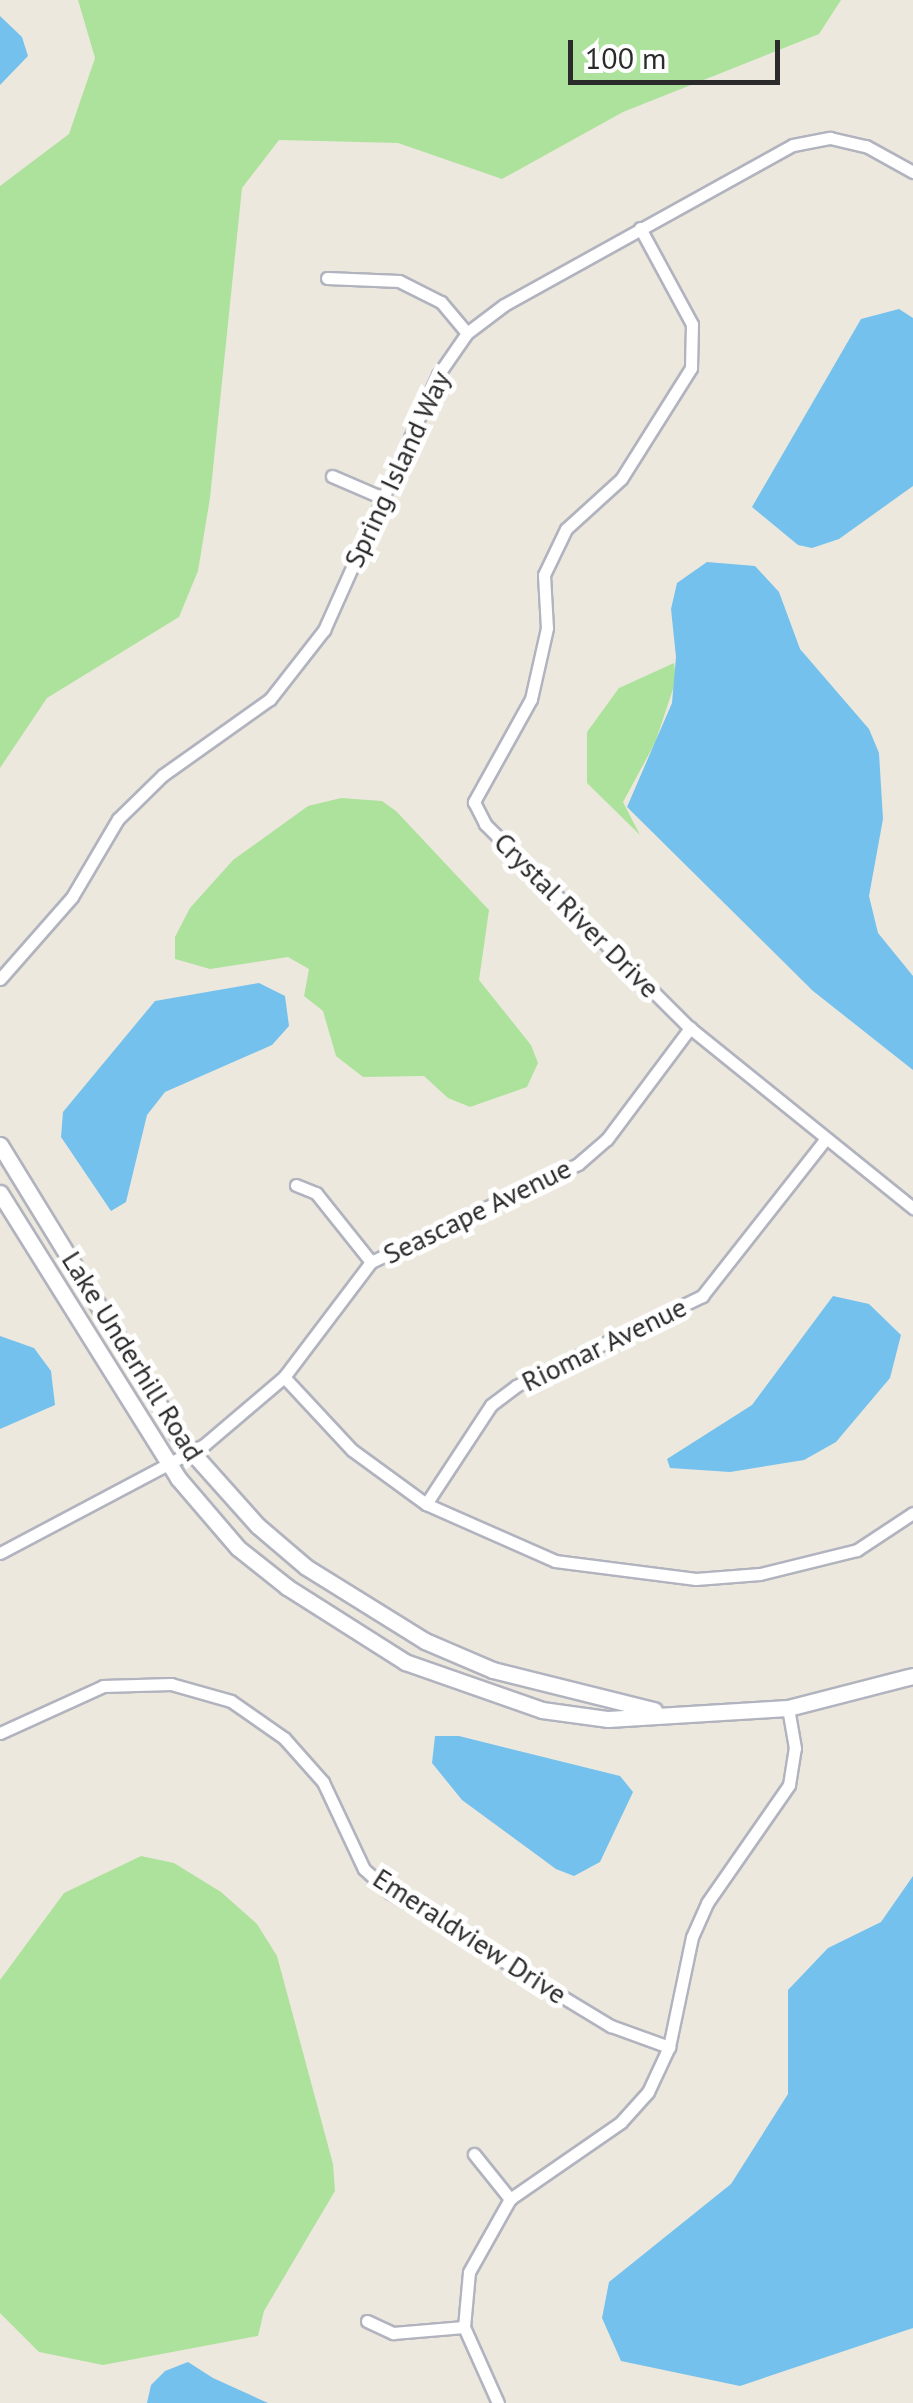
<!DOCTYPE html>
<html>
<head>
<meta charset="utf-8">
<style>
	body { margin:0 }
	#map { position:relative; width:913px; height:2403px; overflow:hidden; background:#ede8de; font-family:"PT Sans",sans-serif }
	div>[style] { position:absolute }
	.green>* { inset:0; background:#ade29c }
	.water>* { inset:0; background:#73c1ec }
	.roads { filter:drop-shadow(2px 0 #b1b3be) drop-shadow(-2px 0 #b1b3be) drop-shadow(0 2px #b1b3be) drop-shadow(0 -2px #b1b3be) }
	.street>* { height:11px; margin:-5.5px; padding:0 5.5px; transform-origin:5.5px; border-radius:5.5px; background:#fff }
	.secondary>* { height:15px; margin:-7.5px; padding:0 7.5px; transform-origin:7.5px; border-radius:7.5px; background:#fff }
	span { translate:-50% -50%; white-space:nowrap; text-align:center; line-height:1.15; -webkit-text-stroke:10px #fff; paint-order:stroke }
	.street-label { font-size:28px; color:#2b2b2b }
	.scale { position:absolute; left:568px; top:40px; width:212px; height:45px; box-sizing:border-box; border:5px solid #2b2b2b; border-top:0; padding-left:12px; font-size:30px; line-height:35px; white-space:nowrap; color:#2b2b2b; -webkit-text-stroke:8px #fff; paint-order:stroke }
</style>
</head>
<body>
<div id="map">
	<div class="green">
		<i style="clip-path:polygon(78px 0,841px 0,819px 34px,623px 112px,502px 179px,398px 143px,279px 140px,242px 188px,210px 498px,198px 571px,179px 617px,47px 698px,0 768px,0 186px,69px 134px,95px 58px)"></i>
		<i style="clip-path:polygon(674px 663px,676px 680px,655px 743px,623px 802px,640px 835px,587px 783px,587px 732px,619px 688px)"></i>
		<i style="clip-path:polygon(341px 798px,382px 801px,396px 811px,489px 910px,479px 980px,531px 1045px,538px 1063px,527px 1087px,470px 1107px,448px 1098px,424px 1076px,363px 1077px,336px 1056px,323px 1011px,304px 996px,309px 969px,288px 957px,210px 969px,175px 959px,175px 937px,190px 908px,233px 860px,308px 806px)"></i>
		<i style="clip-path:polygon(141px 1856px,174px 1863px,221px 1892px,257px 1924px,277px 1956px,333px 2164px,335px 2191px,264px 2311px,258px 2336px,103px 2365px,39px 2352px,0 2313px,0 1980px,64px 1893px)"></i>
	</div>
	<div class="water">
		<i style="clip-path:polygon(0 16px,22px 37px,28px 56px,0 85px)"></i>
		<i style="clip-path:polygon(899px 309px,913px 318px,913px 486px,839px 539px,812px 548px,798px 545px,752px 507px,861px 319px)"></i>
		<i style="clip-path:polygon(707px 562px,755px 566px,779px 592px,800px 649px,869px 729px,879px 753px,883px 819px,869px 896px,878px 933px,913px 976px,913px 1070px,813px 991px,627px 807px,672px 703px,676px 657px,671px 609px,677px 583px)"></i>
		<i style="clip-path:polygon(259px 983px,285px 996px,289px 1026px,272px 1045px,165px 1092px,147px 1115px,126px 1202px,111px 1211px,61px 1137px,63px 1112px,155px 1001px)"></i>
		<i style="clip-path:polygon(833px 1296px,869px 1304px,901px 1335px,890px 1378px,836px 1442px,804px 1460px,730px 1472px,670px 1468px,667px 1459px,752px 1405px)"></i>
		<i style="clip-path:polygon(0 1336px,34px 1348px,51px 1371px,55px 1405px,0 1429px)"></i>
		<i style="clip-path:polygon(435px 1736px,459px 1736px,620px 1776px,633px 1792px,600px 1862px,574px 1876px,556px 1869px,462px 1800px,432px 1763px)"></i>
		<i style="clip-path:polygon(913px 1876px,913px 2328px,740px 2386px,621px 2361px,602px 2318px,609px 2282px,731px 2184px,788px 2094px,788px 1990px,828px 1948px,881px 1922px)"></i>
		<i style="clip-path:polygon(188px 2362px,213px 2378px,268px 2403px,147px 2403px,151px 2385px,165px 2371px)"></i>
	</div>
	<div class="roads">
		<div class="street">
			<i style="left:640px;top:228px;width:109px;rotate:61.6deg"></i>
			<i style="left:692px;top:324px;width:44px;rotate:91.3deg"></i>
			<i style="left:691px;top:368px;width:131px;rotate:122.2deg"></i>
			<i style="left:621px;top:479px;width:74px;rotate:137.7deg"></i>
			<i style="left:566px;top:529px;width:51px;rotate:115.6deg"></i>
			<i style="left:544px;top:575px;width:53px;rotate:86.8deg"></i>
			<i style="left:547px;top:628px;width:73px;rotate:102.7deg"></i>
			<i style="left:531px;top:699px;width:118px;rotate:119deg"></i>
			<i style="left:474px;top:802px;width:25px;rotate:63deg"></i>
			<i style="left:485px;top:824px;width:289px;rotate:44.9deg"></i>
			<i style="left:690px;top:1028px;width:287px;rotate:38.9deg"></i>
			<i style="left:327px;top:278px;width:72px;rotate:2.4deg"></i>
			<i style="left:399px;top:281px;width:47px;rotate:26.6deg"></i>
			<i style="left:441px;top:302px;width:40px;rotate:50deg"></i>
			<i style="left:332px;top:476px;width:56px;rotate:23.3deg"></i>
			<i style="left:0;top:979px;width:109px;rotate:-48.7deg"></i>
			<i style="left:72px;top:897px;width:91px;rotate:-59.5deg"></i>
			<i style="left:118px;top:819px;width:63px;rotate:-44.4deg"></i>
			<i style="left:163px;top:775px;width:131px;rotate:-35.4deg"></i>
			<i style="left:270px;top:699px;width:88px;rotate:-52deg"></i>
			<i style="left:324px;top:630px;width:279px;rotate:-65.9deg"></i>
			<i style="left:438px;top:375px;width:51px;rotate:-55.4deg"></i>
			<i style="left:467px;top:333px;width:46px;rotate:-37.1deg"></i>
			<i style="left:504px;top:305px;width:330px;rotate:-29deg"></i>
			<i style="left:793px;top:145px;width:38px;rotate:-11deg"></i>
			<i style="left:830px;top:138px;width:37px;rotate:13deg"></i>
			<i style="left:866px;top:146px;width:54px;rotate:29deg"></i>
			<i style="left:296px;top:1185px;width:22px;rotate:22deg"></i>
			<i style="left:316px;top:1193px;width:88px;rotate:51.4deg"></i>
			<i style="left:284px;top:1377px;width:100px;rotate:47deg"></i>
			<i style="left:352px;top:1450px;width:92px;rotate:36.1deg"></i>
			<i style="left:426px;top:1504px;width:141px;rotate:23.8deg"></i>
			<i style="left:555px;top:1561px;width:142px;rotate:7.3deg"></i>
			<i style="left:696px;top:1579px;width:64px;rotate:-4.5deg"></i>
			<i style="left:760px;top:1574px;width:100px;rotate:-13.9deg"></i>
			<i style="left:857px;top:1550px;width:67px;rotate:-33.5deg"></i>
			<i style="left:426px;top:1504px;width:118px;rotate:-56.7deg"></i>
			<i style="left:491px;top:1405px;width:31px;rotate:-37deg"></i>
			<i style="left:516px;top:1386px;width:207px;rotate:-25.8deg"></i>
			<i style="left:702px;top:1296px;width:197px;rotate:-51.8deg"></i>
			<i style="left:0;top:1553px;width:231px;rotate:-27.9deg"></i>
			<i style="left:204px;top:1445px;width:105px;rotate:-40.4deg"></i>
			<i style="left:284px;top:1377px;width:144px;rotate:-52.9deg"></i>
			<i style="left:371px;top:1262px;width:229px;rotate:-25.3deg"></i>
			<i style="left:578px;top:1164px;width:38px;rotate:-41deg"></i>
			<i style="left:607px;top:1139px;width:139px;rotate:-53.2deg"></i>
			<i style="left:0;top:1733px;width:113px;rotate:-24.5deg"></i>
			<i style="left:103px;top:1686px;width:68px;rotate:-1.7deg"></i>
			<i style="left:171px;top:1684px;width:62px;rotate:15.8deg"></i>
			<i style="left:231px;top:1701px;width:65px;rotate:34.9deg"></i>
			<i style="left:284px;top:1738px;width:59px;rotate:48.4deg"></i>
			<i style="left:323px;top:1782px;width:96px;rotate:64.8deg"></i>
			<i style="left:364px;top:1869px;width:36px;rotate:42deg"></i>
			<i style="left:391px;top:1893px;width:257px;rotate:31.2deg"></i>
			<i style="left:611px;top:2026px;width:62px;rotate:19.9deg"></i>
			<i style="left:474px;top:2154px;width:58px;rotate:51.3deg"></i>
			<i style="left:367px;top:2321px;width:29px;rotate:25deg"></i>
			<i style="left:393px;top:2333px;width:71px;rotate:-4.8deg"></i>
			<i style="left:498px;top:2403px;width:83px;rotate:-114.1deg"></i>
			<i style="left:464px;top:2327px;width:55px;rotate:-84.8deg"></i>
			<i style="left:469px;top:2272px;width:84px;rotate:-60.7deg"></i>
			<i style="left:510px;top:2199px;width:135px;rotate:-34.7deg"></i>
			<i style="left:621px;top:2122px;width:40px;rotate:-48deg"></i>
			<i style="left:648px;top:2092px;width:50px;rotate:-65deg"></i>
			<i style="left:669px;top:2047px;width:112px;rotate:-78.2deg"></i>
			<i style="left:692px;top:1937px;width:37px;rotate:-66deg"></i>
			<i style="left:707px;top:1903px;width:144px;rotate:-55.2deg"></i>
			<i style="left:789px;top:1785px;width:37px;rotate:-81deg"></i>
			<i style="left:795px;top:1748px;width:41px;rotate:-99.9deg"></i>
		</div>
		<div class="secondary">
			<i style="left:0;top:1145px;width:346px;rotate:58.5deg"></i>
			<i style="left:181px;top:1440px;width:115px;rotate:48.2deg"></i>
			<i style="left:258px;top:1526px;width:63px;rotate:40.5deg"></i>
			<i style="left:306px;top:1567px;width:140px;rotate:31.9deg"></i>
			<i style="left:425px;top:1641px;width:74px;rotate:23.1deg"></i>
			<i style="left:493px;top:1670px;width:166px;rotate:14deg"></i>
			<i style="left:0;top:1193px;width:336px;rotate:58deg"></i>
			<i style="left:178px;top:1478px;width:92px;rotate:49.4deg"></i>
			<i style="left:238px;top:1548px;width:63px;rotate:38.5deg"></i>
			<i style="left:287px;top:1587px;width:140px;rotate:32.4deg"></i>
			<i style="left:405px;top:1662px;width:145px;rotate:19.3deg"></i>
			<i style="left:542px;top:1710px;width:67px;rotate:7.8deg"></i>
			<i style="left:608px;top:1719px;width:180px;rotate:-3.5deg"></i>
			<i style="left:788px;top:1708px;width:129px;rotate:-14.4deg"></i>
		</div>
	</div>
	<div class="street-label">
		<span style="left:397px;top:469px;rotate:-65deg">Spring Island Way</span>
		<span style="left:577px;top:915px;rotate:45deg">Crystal River Drive</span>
		<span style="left:477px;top:1211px;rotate:-26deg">Seascape Avenue</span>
		<span style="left:604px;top:1344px;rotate:-26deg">Riomar Avenue</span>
		<span style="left:133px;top:1356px;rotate:58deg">Lake Underhill Road</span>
		<span style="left:470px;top:1936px;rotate:33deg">Emeraldview Drive</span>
	</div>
	<div class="scale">100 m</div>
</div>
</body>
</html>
